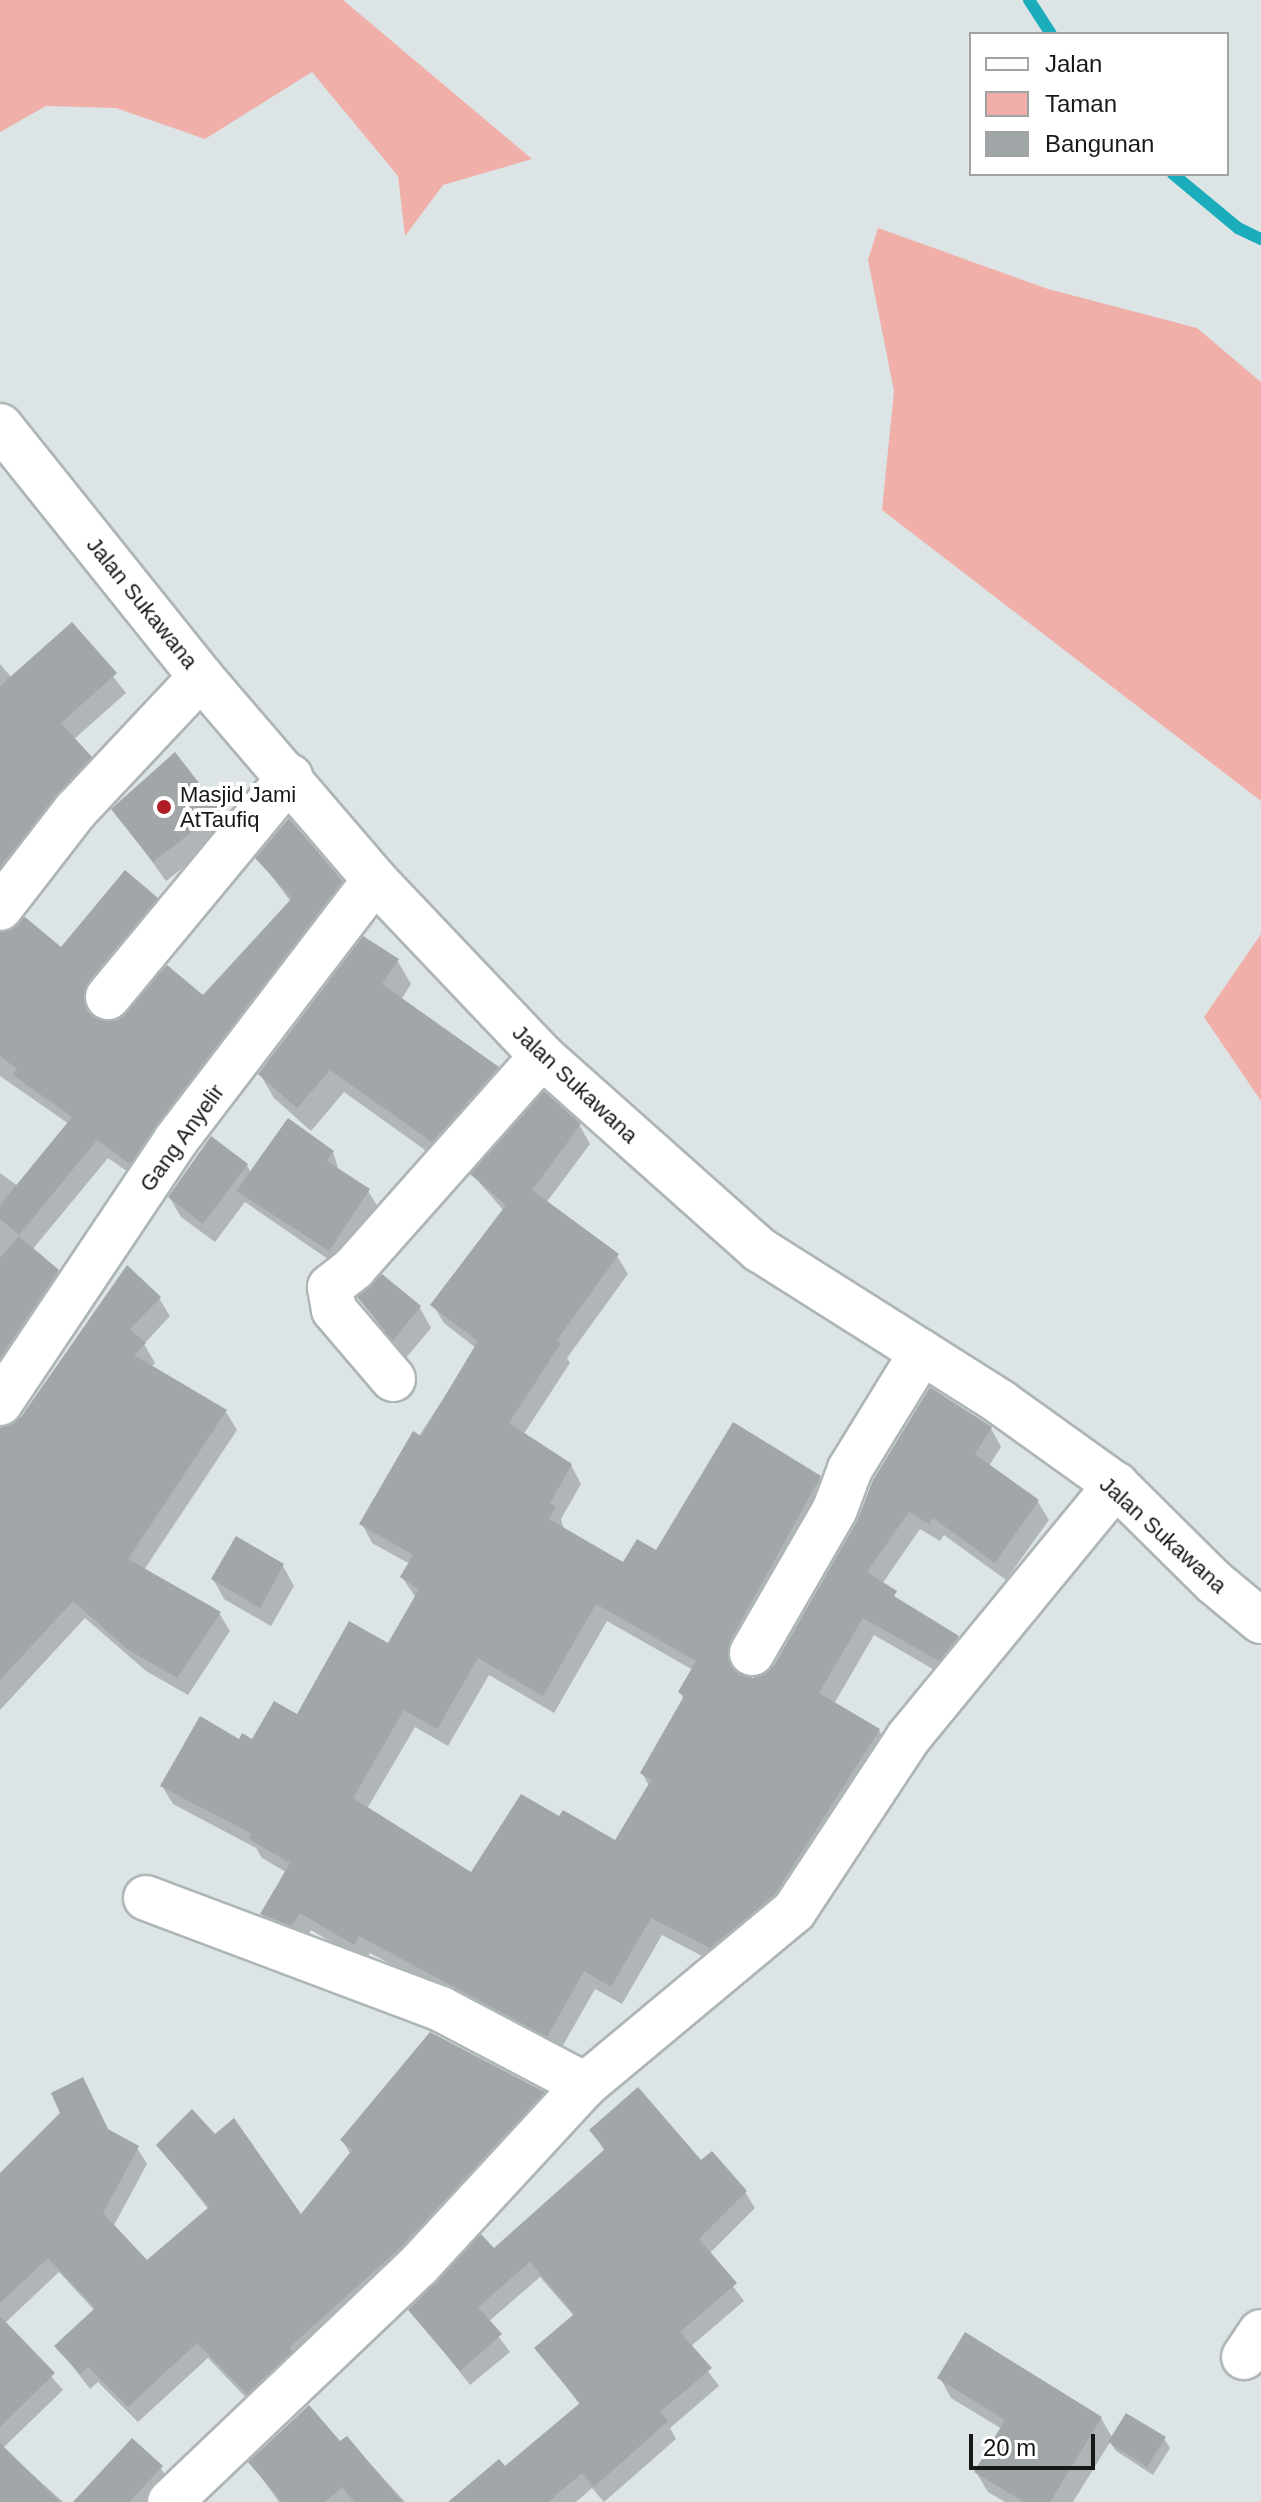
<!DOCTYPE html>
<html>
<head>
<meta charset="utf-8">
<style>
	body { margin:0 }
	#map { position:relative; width:1261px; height:2502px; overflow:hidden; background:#dde4e5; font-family:Helvetica,sans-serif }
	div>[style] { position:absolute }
	.green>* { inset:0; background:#f0afa9 }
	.shadow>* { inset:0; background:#0003 }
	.stream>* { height:12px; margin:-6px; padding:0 6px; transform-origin:6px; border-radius:6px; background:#1cadbd }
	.building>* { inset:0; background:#a1a7a8 }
	.roads { filter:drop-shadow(2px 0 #aeb5b6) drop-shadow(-2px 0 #aeb5b6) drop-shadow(0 2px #aeb5b6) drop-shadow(0 -2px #aeb5b6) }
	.minor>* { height:44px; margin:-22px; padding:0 22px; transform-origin:22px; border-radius:22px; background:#fff }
	.dots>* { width:22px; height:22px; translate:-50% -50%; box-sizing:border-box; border:4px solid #fff; border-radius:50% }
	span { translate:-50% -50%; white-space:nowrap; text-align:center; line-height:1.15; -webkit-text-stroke:8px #fff; paint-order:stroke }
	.street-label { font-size:22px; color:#171919 }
	.poi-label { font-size:22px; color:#171919 }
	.left { translate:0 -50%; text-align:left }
	.legend { position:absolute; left:969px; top:32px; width:260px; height:144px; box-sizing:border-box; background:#fff; border:2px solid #a2a3a3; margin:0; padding:10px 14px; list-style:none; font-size:24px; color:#171919 }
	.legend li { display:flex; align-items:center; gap:16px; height:40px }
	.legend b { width:40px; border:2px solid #a2a3a3 }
	.scale { position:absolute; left:969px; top:2434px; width:126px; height:36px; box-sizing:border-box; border:4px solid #171919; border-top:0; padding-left:10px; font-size:24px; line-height:28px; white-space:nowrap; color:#171919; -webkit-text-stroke:6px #fff; paint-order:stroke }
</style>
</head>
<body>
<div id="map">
	<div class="green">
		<i style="clip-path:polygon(0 0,343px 0,532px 159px,443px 185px,405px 236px,398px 176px,312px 72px,205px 139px,116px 108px,46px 106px,0 132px)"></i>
		<i style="clip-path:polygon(878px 228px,1048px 289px,1197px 328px,1261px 382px,1261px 801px,882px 510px,894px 391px,868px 260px)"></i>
		<i style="clip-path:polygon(1261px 934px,1261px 1101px,1204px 1017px)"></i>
	</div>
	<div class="shadow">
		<i style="clip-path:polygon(72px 624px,126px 693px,73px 740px,101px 776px,0 904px,0 664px,12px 678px)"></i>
		<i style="clip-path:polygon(114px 809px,218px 811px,230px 831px,166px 881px)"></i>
		<i style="clip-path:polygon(258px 858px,341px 882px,352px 901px,141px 1181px,108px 1158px,32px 1250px,57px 1272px,68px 1290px,0 1396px,0 1173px,18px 1186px,69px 1124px,0 1076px,0 932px,61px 950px,156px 899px,167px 917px,98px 1001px,95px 1019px,118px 1022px,203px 998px,291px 902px)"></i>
		<i style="clip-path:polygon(397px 960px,411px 984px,401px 1000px,497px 1068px,511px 1092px,446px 1165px,344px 1092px,311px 1131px,274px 1098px,260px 1074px)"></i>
		<i style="clip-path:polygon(evenodd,580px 1126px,590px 1144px,546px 1203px,617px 1256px,628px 1274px,567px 1358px,570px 1363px,523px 1435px,571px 1465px,581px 1484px,561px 1519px,564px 1530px,624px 1565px,819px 1477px,830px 1495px,740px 1673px,753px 1680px,775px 1667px,859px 1522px,991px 1428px,1001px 1447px,989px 1466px,1038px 1502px,1049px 1520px,1006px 1580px,944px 1535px,940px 1541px,920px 1529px,882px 1584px,901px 1603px,958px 1638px,968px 1656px,950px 1679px,874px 1635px,834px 1704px,879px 1730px,889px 1749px,785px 1913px,721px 1966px,662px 1935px,622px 2004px,595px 1989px,558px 2054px,370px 1953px,365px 1962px,311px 1930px,303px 1944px,273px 1932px,262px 1914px,286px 1872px,262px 1858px,256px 1848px,173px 1804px,162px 1786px,298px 1717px,388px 1646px,416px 1598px,402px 1577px,410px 1564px,372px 1543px,362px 1524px,476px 1348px,444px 1323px,433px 1305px,504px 1211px,473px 1175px,580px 1126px,607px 1621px,693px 1670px,680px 1692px,684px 1700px,642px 1773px,649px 1786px,616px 1843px,560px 1819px,471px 1875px,367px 1809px,415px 1727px,448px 1746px,489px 1675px,554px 1713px,607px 1621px)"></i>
		<i style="clip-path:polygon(333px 1152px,339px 1171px,368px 1191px,378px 1207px,338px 1266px,245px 1202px,215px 1242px,181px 1217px,170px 1198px,247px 1165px,251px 1173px)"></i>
		<i style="clip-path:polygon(382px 1276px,420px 1308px,431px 1328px,405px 1359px,360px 1298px)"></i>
		<i style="clip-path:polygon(159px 1298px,170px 1316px,144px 1344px,155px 1363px,151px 1367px,226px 1412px,237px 1430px,144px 1570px,219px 1613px,230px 1631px,188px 1695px,146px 1671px,85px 1618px,0 1710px,0 1430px,22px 1419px)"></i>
		<i style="clip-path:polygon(283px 1566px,294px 1586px,271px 1626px,224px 1599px,213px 1579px)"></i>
		<i style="clip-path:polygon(543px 2093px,552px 2109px,257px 2409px,208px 2358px,138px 2422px,98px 2382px,90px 2389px,57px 2346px,95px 2311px,59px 2272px,5px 2323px,63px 2390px,3px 2448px,63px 2502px,0 2502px,0 2193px,109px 2132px,137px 2148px,147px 2164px,113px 2227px,147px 2262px,209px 2210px,158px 2145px,300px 2218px,351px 2155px,342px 2140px)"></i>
		<i style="clip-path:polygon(592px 2131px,701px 2163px,745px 2192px,755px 2208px,709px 2254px,744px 2301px,690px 2347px,719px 2386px,670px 2428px,676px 2439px,604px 2502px,592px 2488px,576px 2502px,452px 2502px,505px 2469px,580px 2405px,537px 2348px,574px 2316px,540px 2277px,488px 2322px,510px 2352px,470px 2385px,411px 2310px,494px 2251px,605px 2152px)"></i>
		<i style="clip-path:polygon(940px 2378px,1101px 2418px,1113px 2439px,1164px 2439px,1170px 2448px,1153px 2475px,1116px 2451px,1110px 2442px,1073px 2502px,1005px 2502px,988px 2492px,976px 2472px,1002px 2429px,951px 2398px)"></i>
		<i style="clip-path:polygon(347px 2438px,405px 2502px,279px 2502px,251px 2463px,340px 2444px)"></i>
		<i style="clip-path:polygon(161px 2468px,170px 2484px,153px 2502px,76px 2502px)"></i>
	</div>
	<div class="stream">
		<i style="left:1029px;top:0;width:40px;rotate:57.1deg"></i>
		<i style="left:1173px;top:174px;width:85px;rotate:39.7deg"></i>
		<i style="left:1238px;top:228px;width:25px;rotate:26deg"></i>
	</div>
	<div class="building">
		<i style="clip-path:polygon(72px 622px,117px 673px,61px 723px,92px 757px,0 867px,0 686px)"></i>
		<i style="clip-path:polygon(175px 752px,220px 810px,153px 862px,111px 809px)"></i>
		<i style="clip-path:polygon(289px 818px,343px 881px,130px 1164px,97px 1140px,19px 1235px,0 1219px,0 1205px,72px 1117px,13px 1075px,17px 1069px,0 1056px,0 932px,25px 917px,61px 947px,125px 870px,158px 898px,89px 981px,85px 1006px,103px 1021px,117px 1020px,167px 965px,203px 995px,292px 898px,255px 858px)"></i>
		<i style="clip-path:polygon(363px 936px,399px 959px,382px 984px,499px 1067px,432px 1142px,330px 1070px,297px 1108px,258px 1074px)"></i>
		<i style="clip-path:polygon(evenodd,544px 1091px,581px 1124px,532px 1190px,619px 1254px,557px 1340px,561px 1343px,509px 1423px,572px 1464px,550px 1503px,556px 1507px,549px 1519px,623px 1562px,637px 1539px,656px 1550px,733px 1422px,821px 1476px,730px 1641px,731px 1666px,753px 1678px,774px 1665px,857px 1521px,873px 1480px,930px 1387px,992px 1427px,975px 1454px,1039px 1500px,995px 1563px,933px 1518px,929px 1524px,909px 1512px,867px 1572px,897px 1591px,894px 1596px,959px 1636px,939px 1661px,863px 1618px,819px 1693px,880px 1729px,775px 1894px,710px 1948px,651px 1918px,611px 1987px,584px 1971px,547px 2037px,359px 1936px,354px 1945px,300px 1913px,292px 1926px,260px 1914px,290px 1863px,249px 1839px,252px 1834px,160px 1786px,200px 1716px,239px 1739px,242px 1733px,252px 1739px,274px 1701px,297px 1714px,349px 1621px,388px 1643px,419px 1589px,400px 1577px,413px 1555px,359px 1524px,413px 1431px,421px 1436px,478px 1341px,430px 1305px,506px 1205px,470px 1174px,544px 1091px,596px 1604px,696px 1661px,678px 1692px,684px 1696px,640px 1773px,651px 1780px,615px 1840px,563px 1810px,559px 1816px,521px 1794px,471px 1872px,353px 1798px,404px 1710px,437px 1729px,478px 1658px,543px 1696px,596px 1604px)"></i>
		<i style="clip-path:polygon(288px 1118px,334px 1151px,327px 1161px,370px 1189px,329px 1251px,236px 1191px)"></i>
		<i style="clip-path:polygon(211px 1136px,248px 1164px,203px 1224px,168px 1197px)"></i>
		<i style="clip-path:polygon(19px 1236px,59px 1270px,0 1358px,0 1258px)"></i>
		<i style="clip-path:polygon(127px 1265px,161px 1297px,130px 1329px,146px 1343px,134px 1355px,227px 1410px,128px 1559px,221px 1612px,177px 1678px,127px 1649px,73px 1601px,0 1680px,0 1428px,21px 1417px)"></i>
		<i style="clip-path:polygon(382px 1274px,421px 1306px,393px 1341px,357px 1297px)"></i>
		<i style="clip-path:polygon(236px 1536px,284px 1564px,260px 1608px,211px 1579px)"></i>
		<i style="clip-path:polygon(430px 2032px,545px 2092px,401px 2247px,290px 2347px,293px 2351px,247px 2394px,197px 2343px,128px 2407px,88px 2367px,80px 2374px,54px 2346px,95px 2308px,48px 2258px,0 2303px,0 2173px,60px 2113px,51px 2093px,83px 2077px,108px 2129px,139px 2146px,103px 2213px,147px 2260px,209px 2207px,156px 2145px,192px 2109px,215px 2134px,234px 2118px,301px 2214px,352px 2150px,340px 2140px)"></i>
		<i style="clip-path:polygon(638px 2087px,701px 2160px,712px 2151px,747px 2191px,699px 2239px,737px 2283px,680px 2332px,712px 2368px,660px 2412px,668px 2421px,594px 2487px,582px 2473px,548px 2502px,448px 2502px,499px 2459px,505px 2466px,580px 2403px,534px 2348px,574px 2314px,530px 2262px,478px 2307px,502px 2334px,460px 2371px,408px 2310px,481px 2234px,494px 2248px,605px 2149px,589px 2130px)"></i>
		<i style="clip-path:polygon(0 2316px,55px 2373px,0 2427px)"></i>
		<i style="clip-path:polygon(965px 2332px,1102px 2417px,1050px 2502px,1024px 2502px,974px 2472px,1005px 2420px,937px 2378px)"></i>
		<i style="clip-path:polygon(309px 2405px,340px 2441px,347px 2436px,402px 2502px,355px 2502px,342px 2487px,325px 2502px,282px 2502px,248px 2462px)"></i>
		<i style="clip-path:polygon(1126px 2413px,1166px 2437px,1147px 2467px,1108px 2442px)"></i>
		<i style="clip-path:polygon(132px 2438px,163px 2466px,129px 2502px,73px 2502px)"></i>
		<i style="clip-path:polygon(0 2443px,60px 2502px,0 2502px)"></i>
	</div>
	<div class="roads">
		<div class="minor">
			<i style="left:0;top:426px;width:322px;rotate:51.3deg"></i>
			<i style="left:201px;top:677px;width:267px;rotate:49.4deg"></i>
			<i style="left:375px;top:880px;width:243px;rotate:46.5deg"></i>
			<i style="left:542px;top:1056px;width:292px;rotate:41.7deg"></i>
			<i style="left:760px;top:1250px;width:284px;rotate:32.3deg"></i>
			<i style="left:1000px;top:1402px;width:143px;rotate:35.6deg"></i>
			<i style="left:1116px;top:1485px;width:138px;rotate:44.7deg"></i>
			<i style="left:1214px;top:1582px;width:61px;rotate:39.7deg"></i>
			<i style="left:0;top:908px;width:123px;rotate:-52.3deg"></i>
			<i style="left:75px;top:811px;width:184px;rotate:-46.8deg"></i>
			<i style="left:108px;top:997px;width:286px;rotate:-50.4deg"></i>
			<i style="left:393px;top:1379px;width:91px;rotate:-130.5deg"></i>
			<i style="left:334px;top:1310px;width:23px;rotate:-100deg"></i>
			<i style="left:330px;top:1287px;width:31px;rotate:-38deg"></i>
			<i style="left:354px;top:1268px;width:283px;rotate:-48.4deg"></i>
			<i style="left:0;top:1403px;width:316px;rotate:-56.2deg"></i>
			<i style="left:176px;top:1140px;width:327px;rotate:-52.6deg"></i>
			<i style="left:752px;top:1653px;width:166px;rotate:-60deg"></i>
			<i style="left:835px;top:1509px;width:43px;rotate:-69.4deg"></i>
			<i style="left:850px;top:1469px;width:137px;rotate:-58.4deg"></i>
			<i style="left:146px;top:1898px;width:315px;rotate:20.6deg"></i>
			<i style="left:441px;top:2009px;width:163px;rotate:27.8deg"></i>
			<i style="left:1244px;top:2357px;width:30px;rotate:-56deg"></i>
			<i style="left:170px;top:2502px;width:344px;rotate:-43.6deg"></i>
			<i style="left:419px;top:2265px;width:245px;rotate:-47.3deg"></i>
			<i style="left:585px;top:2085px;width:272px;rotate:-39.8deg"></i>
			<i style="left:794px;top:1911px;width:207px;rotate:-56.6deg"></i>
			<i style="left:908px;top:1738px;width:328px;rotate:-50.6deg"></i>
		</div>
	</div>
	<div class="dots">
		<i style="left:164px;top:807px;background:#af1c27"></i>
	</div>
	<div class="street-label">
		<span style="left:142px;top:603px;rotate:51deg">Jalan Sukawana</span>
		<span style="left:575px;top:1084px;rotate:43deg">Jalan Sukawana</span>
		<span style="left:182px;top:1138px;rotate:-54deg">Gang Anyelir</span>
		<span style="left:1163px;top:1535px;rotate:42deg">Jalan Sukawana</span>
	</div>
	<div class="poi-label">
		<span class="left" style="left:180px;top:807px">Masjid Jami<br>AtTaufiq</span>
	</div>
	<ul class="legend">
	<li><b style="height:10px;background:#fff"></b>Jalan</li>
	<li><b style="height:22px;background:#f0afa9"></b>Taman</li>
	<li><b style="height:22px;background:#a1a7a8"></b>Bangunan</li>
	</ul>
	<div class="scale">20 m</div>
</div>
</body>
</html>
